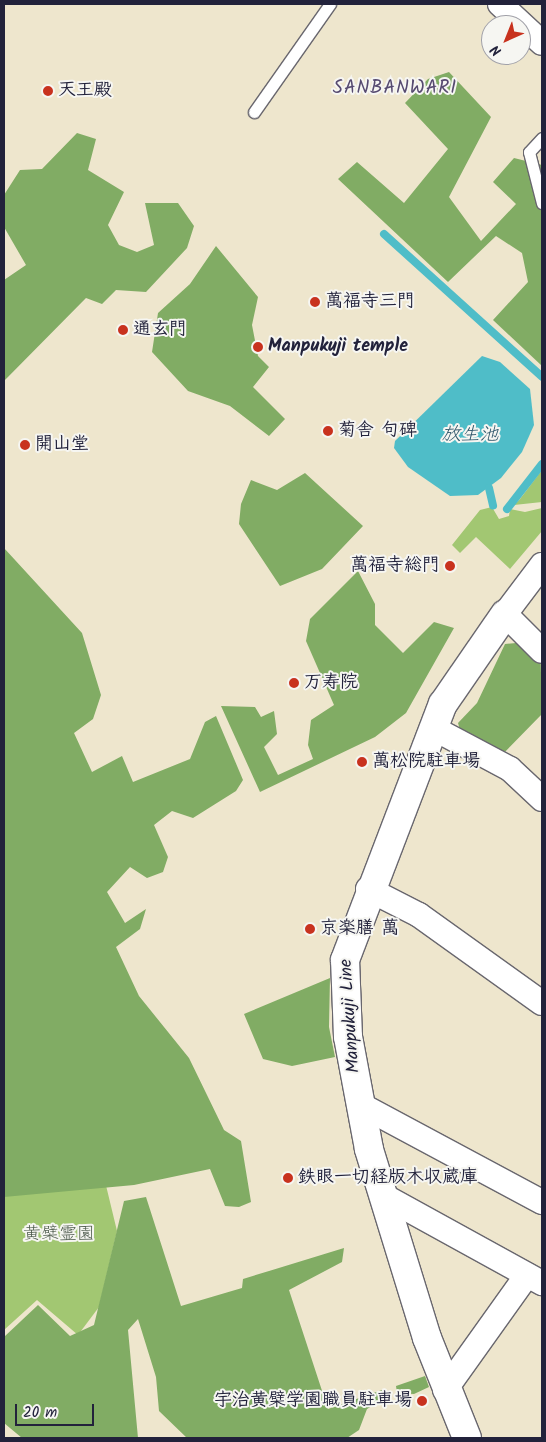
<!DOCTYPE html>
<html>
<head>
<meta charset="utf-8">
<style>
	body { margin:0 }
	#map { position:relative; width:546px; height:1442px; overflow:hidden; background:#eee6cd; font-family:Kalam,"Klee One",sans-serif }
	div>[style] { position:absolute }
	.green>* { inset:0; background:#a2c772 }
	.forest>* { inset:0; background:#81ac64 }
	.water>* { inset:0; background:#4fbdc8 }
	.stream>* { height:8px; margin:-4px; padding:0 4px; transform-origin:4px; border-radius:4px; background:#4fbdc8 }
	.roads { filter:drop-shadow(1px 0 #69676e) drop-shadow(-1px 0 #69676e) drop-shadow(0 1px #69676e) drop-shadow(0 -1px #69676e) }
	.service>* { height:11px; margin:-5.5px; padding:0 5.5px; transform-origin:5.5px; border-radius:5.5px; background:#fff }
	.minor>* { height:24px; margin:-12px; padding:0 12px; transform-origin:12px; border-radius:12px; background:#fff }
	.secondary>* { height:28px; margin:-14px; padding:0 14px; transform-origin:14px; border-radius:14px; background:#fff }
	.dots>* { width:14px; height:14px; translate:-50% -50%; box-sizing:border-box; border:2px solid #f6f6f2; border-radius:50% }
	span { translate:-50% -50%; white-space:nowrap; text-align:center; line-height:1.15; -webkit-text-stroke:4px #f6f6f2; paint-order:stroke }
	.poi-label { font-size:18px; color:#22223b; font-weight:700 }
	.left { translate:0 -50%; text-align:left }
	.right { translate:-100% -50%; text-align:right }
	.street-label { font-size:18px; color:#22223b }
	.park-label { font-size:18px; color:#4f5c4e }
	.neighbourhood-label { font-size:19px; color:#564a70; letter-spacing:1px }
	.water-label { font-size:19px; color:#32586c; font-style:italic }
	.frame { position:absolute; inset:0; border:5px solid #22223b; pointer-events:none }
	.north { position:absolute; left:481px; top:15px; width:50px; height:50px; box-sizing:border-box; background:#f6f6f2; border:1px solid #a1a1a9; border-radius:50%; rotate:224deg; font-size:14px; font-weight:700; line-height:20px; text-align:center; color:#22223b }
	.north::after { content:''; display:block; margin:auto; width:18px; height:22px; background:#c8321e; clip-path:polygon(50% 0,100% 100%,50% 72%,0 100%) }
	.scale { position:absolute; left:15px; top:1404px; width:79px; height:22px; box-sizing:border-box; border:2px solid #22223b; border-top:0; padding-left:6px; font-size:15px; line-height:18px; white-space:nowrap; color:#22223b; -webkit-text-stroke:4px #f6f6f2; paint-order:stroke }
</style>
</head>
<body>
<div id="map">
	<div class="green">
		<i style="clip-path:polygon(542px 470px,542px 502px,514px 505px,520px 499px)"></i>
		<i style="clip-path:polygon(492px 507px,499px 519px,509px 516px,510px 509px,525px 512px,542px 508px,542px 531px,510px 569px,476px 537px,460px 553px,452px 545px,480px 510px)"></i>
		<i style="clip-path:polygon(103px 1173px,117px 1231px,99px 1307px,78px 1335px,37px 1300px,4px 1330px,4px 1183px)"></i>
	</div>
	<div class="forest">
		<i style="clip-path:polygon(449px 72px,491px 117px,449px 197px,481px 241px,516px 204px,493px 182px,514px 158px,542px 165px,542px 366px,493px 320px,528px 282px,522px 253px,496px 236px,448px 282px,338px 179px,357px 162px,404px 203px,448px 149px,405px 103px,428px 79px)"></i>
		<i style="clip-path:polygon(77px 133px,96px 139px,88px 170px,124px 192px,108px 225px,119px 245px,137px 252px,154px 245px,145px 203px,178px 203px,194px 226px,187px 248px,146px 292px,116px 290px,102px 304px,86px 298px,4px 381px,4px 280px,26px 265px,4px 227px,4px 195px,20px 170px,42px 169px)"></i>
		<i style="clip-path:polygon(216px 246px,258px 297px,252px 325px,258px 356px,269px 367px,253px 387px,285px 419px,269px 436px,230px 406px,188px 391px,152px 352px,158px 313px,190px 284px)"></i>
		<i style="clip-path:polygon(305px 473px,363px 526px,322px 569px,280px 586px,239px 524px,241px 504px,251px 480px,277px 490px)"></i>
		<i style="clip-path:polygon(4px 548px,82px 633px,101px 695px,93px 719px,74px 733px,92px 772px,122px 756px,133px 782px,190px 759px,205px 722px,216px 716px,243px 780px,236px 791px,193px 818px,172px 811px,154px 825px,168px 857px,163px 872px,147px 878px,130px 867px,107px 892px,125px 923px,146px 909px,140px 929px,116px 947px,139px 996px,189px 1058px,224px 1130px,241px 1141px,251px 1202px,239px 1207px,225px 1206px,210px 1169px,134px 1185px,4px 1197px)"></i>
		<i style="clip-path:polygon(358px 571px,375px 604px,375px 625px,403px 653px,434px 622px,454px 628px,406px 713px,375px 737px,260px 792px,221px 706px,255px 707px,261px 717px,274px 711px,277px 734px,264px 747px,278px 775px,313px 759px,308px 745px,311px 720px,334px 705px,306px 641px,310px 619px)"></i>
		<i style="clip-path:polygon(540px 633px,542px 714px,502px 755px,462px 737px,458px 723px,477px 703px,505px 644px,527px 642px)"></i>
		<i style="clip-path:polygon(330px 978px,329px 1027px,335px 1057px,292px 1066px,263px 1059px,244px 1014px)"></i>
		<i style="clip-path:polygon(146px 1197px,181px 1306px,242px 1288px,243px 1279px,344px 1248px,342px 1262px,289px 1290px,328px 1409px,382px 1390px,385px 1398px,367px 1409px,359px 1430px,347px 1438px,187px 1438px,159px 1411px,156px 1377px,138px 1319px,128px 1330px,138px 1438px,22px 1438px,4px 1423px,4px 1337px,38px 1305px,70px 1336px,94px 1325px,124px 1201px)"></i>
		<i style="clip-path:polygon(425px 1376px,429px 1387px,414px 1394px,397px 1393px,396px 1386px)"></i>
	</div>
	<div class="water">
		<i style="clip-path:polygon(482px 356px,500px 362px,530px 389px,534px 425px,522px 452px,501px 478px,478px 495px,450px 496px,408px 467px,394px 448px,395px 441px)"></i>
	</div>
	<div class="stream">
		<i style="left:384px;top:234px;width:213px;rotate:42.1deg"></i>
		<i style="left:489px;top:488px;width:18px;rotate:77deg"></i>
		<i style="left:507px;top:509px;width:57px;rotate:-52.1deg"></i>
	</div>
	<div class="roads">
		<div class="service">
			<i style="left:254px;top:112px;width:132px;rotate:-54.9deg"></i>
			<i style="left:542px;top:138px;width:19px;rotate:133deg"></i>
			<i style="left:529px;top:152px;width:53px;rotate:75.7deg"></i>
		</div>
		<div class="minor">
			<i style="left:500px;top:4px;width:57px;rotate:42.9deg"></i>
			<i style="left:542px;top:565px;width:61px;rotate:127.1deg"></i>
			<i style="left:505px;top:614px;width:52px;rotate:45deg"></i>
			<i style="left:433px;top:728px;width:87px;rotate:28deg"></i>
			<i style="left:510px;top:769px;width:44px;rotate:43.2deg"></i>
			<i style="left:368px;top:889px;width:57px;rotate:27deg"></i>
			<i style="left:419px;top:915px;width:151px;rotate:35.6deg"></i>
			<i style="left:359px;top:1104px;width:208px;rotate:28.2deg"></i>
			<i style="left:382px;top:1195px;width:183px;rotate:28.8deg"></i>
			<i style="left:445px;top:1390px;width:141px;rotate:-54.5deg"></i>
		</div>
		<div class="secondary">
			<i style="left:467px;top:1438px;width:108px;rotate:-111.8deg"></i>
			<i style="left:427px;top:1338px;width:198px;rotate:-107.1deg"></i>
			<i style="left:369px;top:1149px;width:114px;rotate:-100.6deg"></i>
			<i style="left:348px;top:1037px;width:77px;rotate:-92.2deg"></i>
			<i style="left:345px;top:960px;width:274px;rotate:-69.1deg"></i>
			<i style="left:443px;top:704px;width:109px;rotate:-55.4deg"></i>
		</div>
	</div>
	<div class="dots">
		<i style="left:48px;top:91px;background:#c8321e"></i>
		<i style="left:315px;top:302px;background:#c8321e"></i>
		<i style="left:123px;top:330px;background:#c8321e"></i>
		<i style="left:258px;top:347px;background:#c8321e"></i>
		<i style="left:328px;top:431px;background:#c8321e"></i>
		<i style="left:25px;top:445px;background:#c8321e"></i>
		<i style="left:450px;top:566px;background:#c8321e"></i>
		<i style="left:294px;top:683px;background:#c8321e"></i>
		<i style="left:362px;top:762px;background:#c8321e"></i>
		<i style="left:310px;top:929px;background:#c8321e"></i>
		<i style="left:288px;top:1178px;background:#c8321e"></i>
		<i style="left:422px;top:1401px;background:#c8321e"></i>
	</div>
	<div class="poi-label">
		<span class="left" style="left:58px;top:91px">天王殿</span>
		<span class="left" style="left:325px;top:302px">萬福寺三門</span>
		<span class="left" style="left:133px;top:330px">通玄門</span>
		<span class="left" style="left:268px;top:347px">Manpukuji temple</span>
		<span class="left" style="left:338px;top:431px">菊舎 句碑</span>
		<span class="left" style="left:35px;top:445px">開山堂</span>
		<span class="right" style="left:440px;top:566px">萬福寺総門</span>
		<span class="left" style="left:304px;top:683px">万寿院</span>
		<span class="left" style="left:372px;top:762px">萬松院駐車場</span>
		<span class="left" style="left:320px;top:929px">京楽膳 萬</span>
		<span class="left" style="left:298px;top:1178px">鉄眼一切経版木収蔵庫</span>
		<span class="right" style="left:412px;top:1401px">宇治黄檗学園職員駐車場</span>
	</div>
	<div class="street-label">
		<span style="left:351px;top:1016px;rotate:-94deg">Manpukuji Line</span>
	</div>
	<div class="park-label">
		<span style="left:59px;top:1235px">黄檗霊園</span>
	</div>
	<div class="neighbourhood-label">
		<span style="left:395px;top:89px">SANBANWARI</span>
	</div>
	<div class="water-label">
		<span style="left:470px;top:436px">放生池</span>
	</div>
	<div class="frame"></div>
	<div class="north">N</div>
	<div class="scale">20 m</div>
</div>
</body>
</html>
